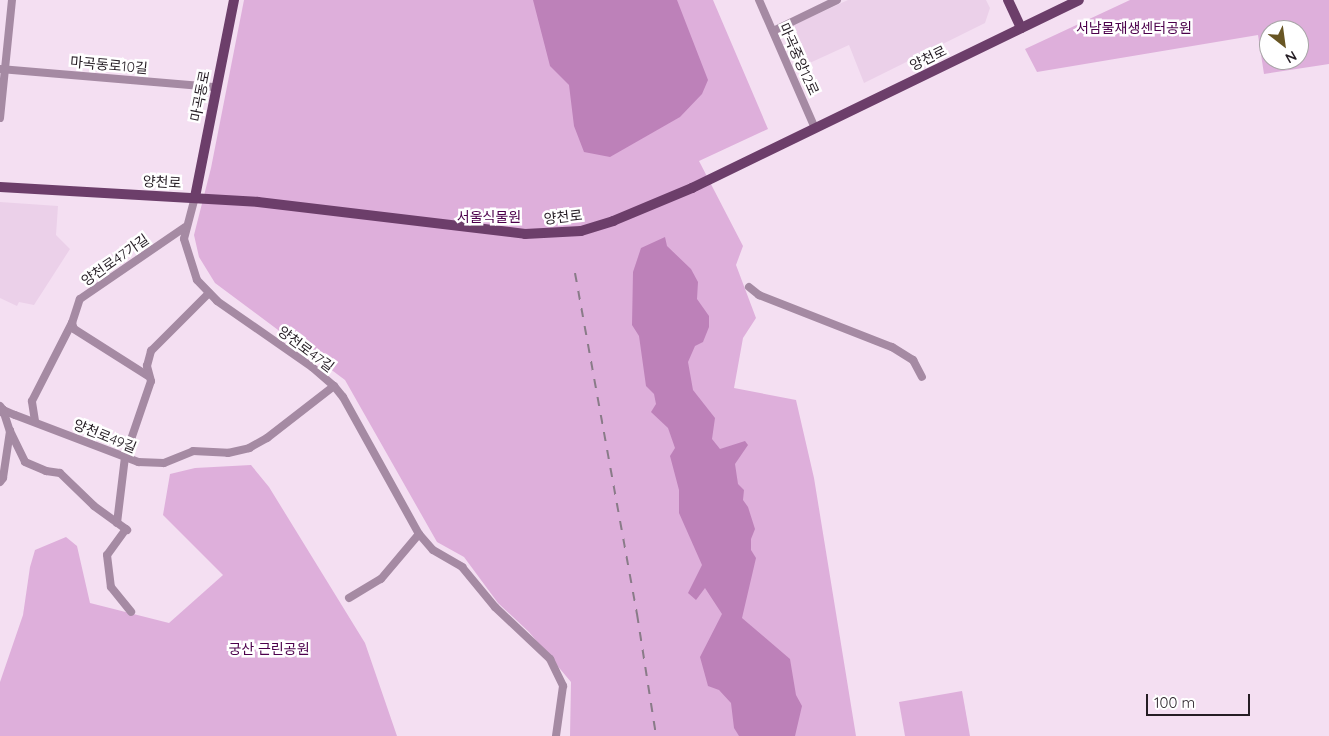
<!DOCTYPE html>
<html>
<head>
<meta charset="utf-8">
<style>
	body { margin:0 }
	#map { position:relative; width:1329px; height:736px; overflow:hidden; background:#f4dff2; font-family:Quicksand,"Noto Sans KR",sans-serif }
	div>[style] { position:absolute }
	.built>* { inset:0; background:#ebd0e9 }
	.green>* { inset:0; background:#deafdb }
	.water>* { inset:0; background:#bd81b9 }
	.minor>* { height:8px; margin:-4px; padding:0 4px; transform-origin:4px; border-radius:4px; background:#a58aa3 }
	.major>* { height:10px; margin:-5px; padding:0 5px; transform-origin:5px; border-radius:5px; background:#6c3e6a }
	.rail>* { height:2px; margin-top:-1px; transform-origin:0; background:repeating-linear-gradient(90deg,#897b88 0 9px,transparent 0 18px) }
	span { translate:-50% -50%; white-space:nowrap; text-align:center; line-height:1.15; -webkit-text-stroke:5px #fff; paint-order:stroke }
	.park-label { font-size:14px; color:#4c004c }
	.street-label { font-size:14px; color:#251d24 }
	.north { position:absolute; left:1259px; top:20px; width:50px; height:50px; box-sizing:border-box; background:#fff; border:1px solid #a8a5a7; border-radius:50%; rotate:150deg; font-size:14px; font-weight:700; line-height:20px; text-align:center; color:#251d24 }
	.north::after { content:''; display:block; margin:auto; width:18px; height:22px; background:#685624; clip-path:polygon(50% 0,100% 100%,50% 72%,0 100%) }
	.scale { position:absolute; left:1146px; top:694px; width:104px; height:22px; box-sizing:border-box; border:2px solid #251d24; border-top:0; padding-left:6px; font-size:15px; line-height:18px; white-space:nowrap; color:#251d24; -webkit-text-stroke:4px #fff; paint-order:stroke }
</style>
</head>
<body>
<div id="map">
	<div class="built">
		<i style="clip-path:polygon(848px 0,986px 0,990px 8px,985px 23px,864px 83px,849px 45px,803px 66px,789px 32px,791px 26px)"></i>
		<i style="clip-path:polygon(0 202px,58px 206px,56px 235px,70px 249px,34px 305px,19px 302px,17px 306px,0 298px)"></i>
	</div>
	<div class="green">
		<i style="clip-path:polygon(244px 0,713px 0,768px 129px,699px 161px,743px 246px,736px 265px,756px 318px,743px 338px,734px 388px,796px 400px,814px 478px,856px 736px,570px 736px,571px 682px,529px 632px,498px 603px,464px 557px,437px 542px,345px 380px,215px 283px,199px 257px,194px 235px,211px 168px)"></i>
		<i style="clip-path:polygon(evenodd,1130px 0,1329px 0,1329px 64px,1264px 74px,1258px 35px,1037px 72px,1025px 49px,1130px 0,1269px 30px,1299px 30px,1299px 60px,1269px 60px,1269px 30px)"></i>
		<i style="clip-path:polygon(251px 465px,269px 487px,365px 643px,397px 736px,0 736px,0 682px,23px 615px,30px 567px,35px 550px,66px 537px,77px 546px,90px 603px,169px 623px,223px 575px,163px 515px,170px 474px,195px 468px)"></i>
		<i style="clip-path:polygon(962px 691px,970px 736px,905px 736px,899px 702px)"></i>
	</div>
	<div class="water">
		<i style="clip-path:polygon(533px 0,677px 0,708px 80px,702px 94px,680px 117px,610px 157px,584px 152px,574px 126px,569px 85px,550px 66px)"></i>
		<i style="clip-path:polygon(665px 237px,667px 246px,691px 269px,698px 282px,697px 299px,709px 316px,709px 327px,703px 342px,695px 346px,688px 362px,693px 390px,715px 418px,712px 439px,720px 449px,745px 441px,748px 445px,735px 464px,738px 484px,744px 490px,743px 500px,748px 507px,755px 529px,751px 539px,751px 550px,756px 558px,742px 618px,790px 659px,796px 695px,802px 706px,795px 736px,739px 736px,734px 728px,731px 703px,719px 690px,708px 686px,700px 657px,722px 614px,705px 588px,696px 600px,688px 593px,702px 565px,679px 513px,679px 490px,670px 456px,675px 448px,668px 428px,651px 412px,656px 404px,654px 394px,646px 386px,639px 336px,632px 325px,633px 272px,641px 248px)"></i>
	</div>
	<div class="minor">
		<i style="left:759px;top:0;width:140px;rotate:66.4deg"></i>
		<i style="left:773px;top:31px;width:71px;rotate:-25.8deg"></i>
		<i style="left:0;top:69px;width:217px;rotate:4.8deg"></i>
		<i style="left:0;top:118px;width:119px;rotate:-84.2deg"></i>
		<i style="left:195px;top:197px;width:43px;rotate:104.7deg"></i>
		<i style="left:184px;top:239px;width:43px;rotate:72.4deg"></i>
		<i style="left:197px;top:280px;width:29px;rotate:46deg"></i>
		<i style="left:217px;top:301px;width:116px;rotate:34.8deg"></i>
		<i style="left:312px;top:367px;width:29px;rotate:41deg"></i>
		<i style="left:334px;top:386px;width:14px;rotate:51deg"></i>
		<i style="left:343px;top:397px;width:157px;rotate:61deg"></i>
		<i style="left:419px;top:534px;width:21px;rotate:49deg"></i>
		<i style="left:433px;top:550px;width:34px;rotate:30deg"></i>
		<i style="left:462px;top:567px;width:52px;rotate:50.5deg"></i>
		<i style="left:495px;top:607px;width:76px;rotate:43.4deg"></i>
		<i style="left:550px;top:659px;width:30px;rotate:64deg"></i>
		<i style="left:563px;top:686px;width:50px;rotate:98deg"></i>
		<i style="left:749px;top:287px;width:13px;rotate:39deg"></i>
		<i style="left:759px;top:295px;width:143px;rotate:21.4deg"></i>
		<i style="left:892px;top:347px;width:25px;rotate:32deg"></i>
		<i style="left:913px;top:360px;width:19px;rotate:62deg"></i>
		<i style="left:72px;top:323px;width:6px;rotate:72deg"></i>
		<i style="left:74px;top:329px;width:88px;rotate:32.4deg"></i>
		<i style="left:0;top:406px;width:5px;rotate:53deg"></i>
		<i style="left:3px;top:410px;width:13px;rotate:23deg"></i>
		<i style="left:15px;top:415px;width:132px;rotate:20.9deg"></i>
		<i style="left:138px;top:462px;width:26px;rotate:2deg"></i>
		<i style="left:164px;top:463px;width:31px;rotate:-22deg"></i>
		<i style="left:193px;top:451px;width:35px;rotate:3deg"></i>
		<i style="left:228px;top:453px;width:22px;rotate:-13deg"></i>
		<i style="left:249px;top:448px;width:21px;rotate:-29deg"></i>
		<i style="left:267px;top:438px;width:85px;rotate:-37.8deg"></i>
		<i style="left:0;top:412px;width:4px;rotate:-34deg"></i>
		<i style="left:3px;top:410px;width:22px;rotate:72deg"></i>
		<i style="left:10px;top:431px;width:34px;rotate:64deg"></i>
		<i style="left:25px;top:462px;width:23px;rotate:23deg"></i>
		<i style="left:46px;top:471px;width:14px;rotate:8deg"></i>
		<i style="left:60px;top:473px;width:47px;rotate:44.1deg"></i>
		<i style="left:94px;top:506px;width:41px;rotate:36deg"></i>
		<i style="left:35px;top:421px;width:20px;rotate:-99deg"></i>
		<i style="left:32px;top:401px;width:88px;rotate:-62.9deg"></i>
		<i style="left:72px;top:323px;width:25px;rotate:-72deg"></i>
		<i style="left:80px;top:299px;width:127px;rotate:-34.4deg"></i>
		<i style="left:0;top:482px;width:5px;rotate:-53deg"></i>
		<i style="left:3px;top:478px;width:48px;rotate:-81.5deg"></i>
		<i style="left:117px;top:523px;width:66px;rotate:-83.1deg"></i>
		<i style="left:125px;top:457px;width:80px;rotate:-71.1deg"></i>
		<i style="left:151px;top:381px;width:16px;rotate:-105deg"></i>
		<i style="left:147px;top:366px;width:16px;rotate:-75deg"></i>
		<i style="left:151px;top:351px;width:82px;rotate:-45deg"></i>
		<i style="left:126px;top:529px;width:32px;rotate:126deg"></i>
		<i style="left:107px;top:555px;width:32px;rotate:83deg"></i>
		<i style="left:111px;top:587px;width:32px;rotate:51deg"></i>
		<i style="left:349px;top:598px;width:37px;rotate:-31deg"></i>
		<i style="left:381px;top:579px;width:59px;rotate:-49.8deg"></i>
	</div>
	<div class="major">
		<i style="left:1008px;top:0;width:31px;rotate:65deg"></i>
		<i style="left:0;top:187px;width:258px;rotate:3.3deg"></i>
		<i style="left:258px;top:202px;width:269px;rotate:6.8deg"></i>
		<i style="left:525px;top:234px;width:56px;rotate:-3.1deg"></i>
		<i style="left:581px;top:231px;width:34px;rotate:-17deg"></i>
		<i style="left:613px;top:221px;width:86px;rotate:-22.7deg"></i>
		<i style="left:692px;top:188px;width:430px;rotate:-25.9deg"></i>
		<i style="left:195px;top:197px;width:201px;rotate:-78.8deg"></i>
	</div>
	<div class="rail">
		<i style="left:575px;top:273px;width:347px;rotate:79.7deg"></i>
		<i style="left:637px;top:614px;width:123px;rotate:81.1deg"></i>
	</div>
	<div class="park-label">
		<span style="left:1134px;top:28px">서남물재생센터공원</span>
		<span style="left:489px;top:217px">서울식물원</span>
		<span style="left:269px;top:649px">궁산 근린공원</span>
	</div>
	<div class="street-label">
		<span style="left:928px;top:58px;rotate:-26deg">양천로</span>
		<span style="left:799px;top:59px;rotate:66deg">마곡중앙12로</span>
		<span style="left:109px;top:65px;rotate:5deg">마곡동로10길</span>
		<span style="left:200px;top:96px;rotate:-79deg">마곡동로</span>
		<span style="left:162px;top:182px;rotate:3deg">양천로</span>
		<span style="left:563px;top:217px;rotate:-6deg">양천로</span>
		<span style="left:115px;top:260px;rotate:-35deg">양천로47가길</span>
		<span style="left:306px;top:349px;rotate:37deg">양천로47길</span>
		<span style="left:105px;top:436px;rotate:22deg">양천로49길</span>
	</div>
	<div class="north">N</div>
	<div class="scale">100 m</div>
</div>
</body>
</html>
